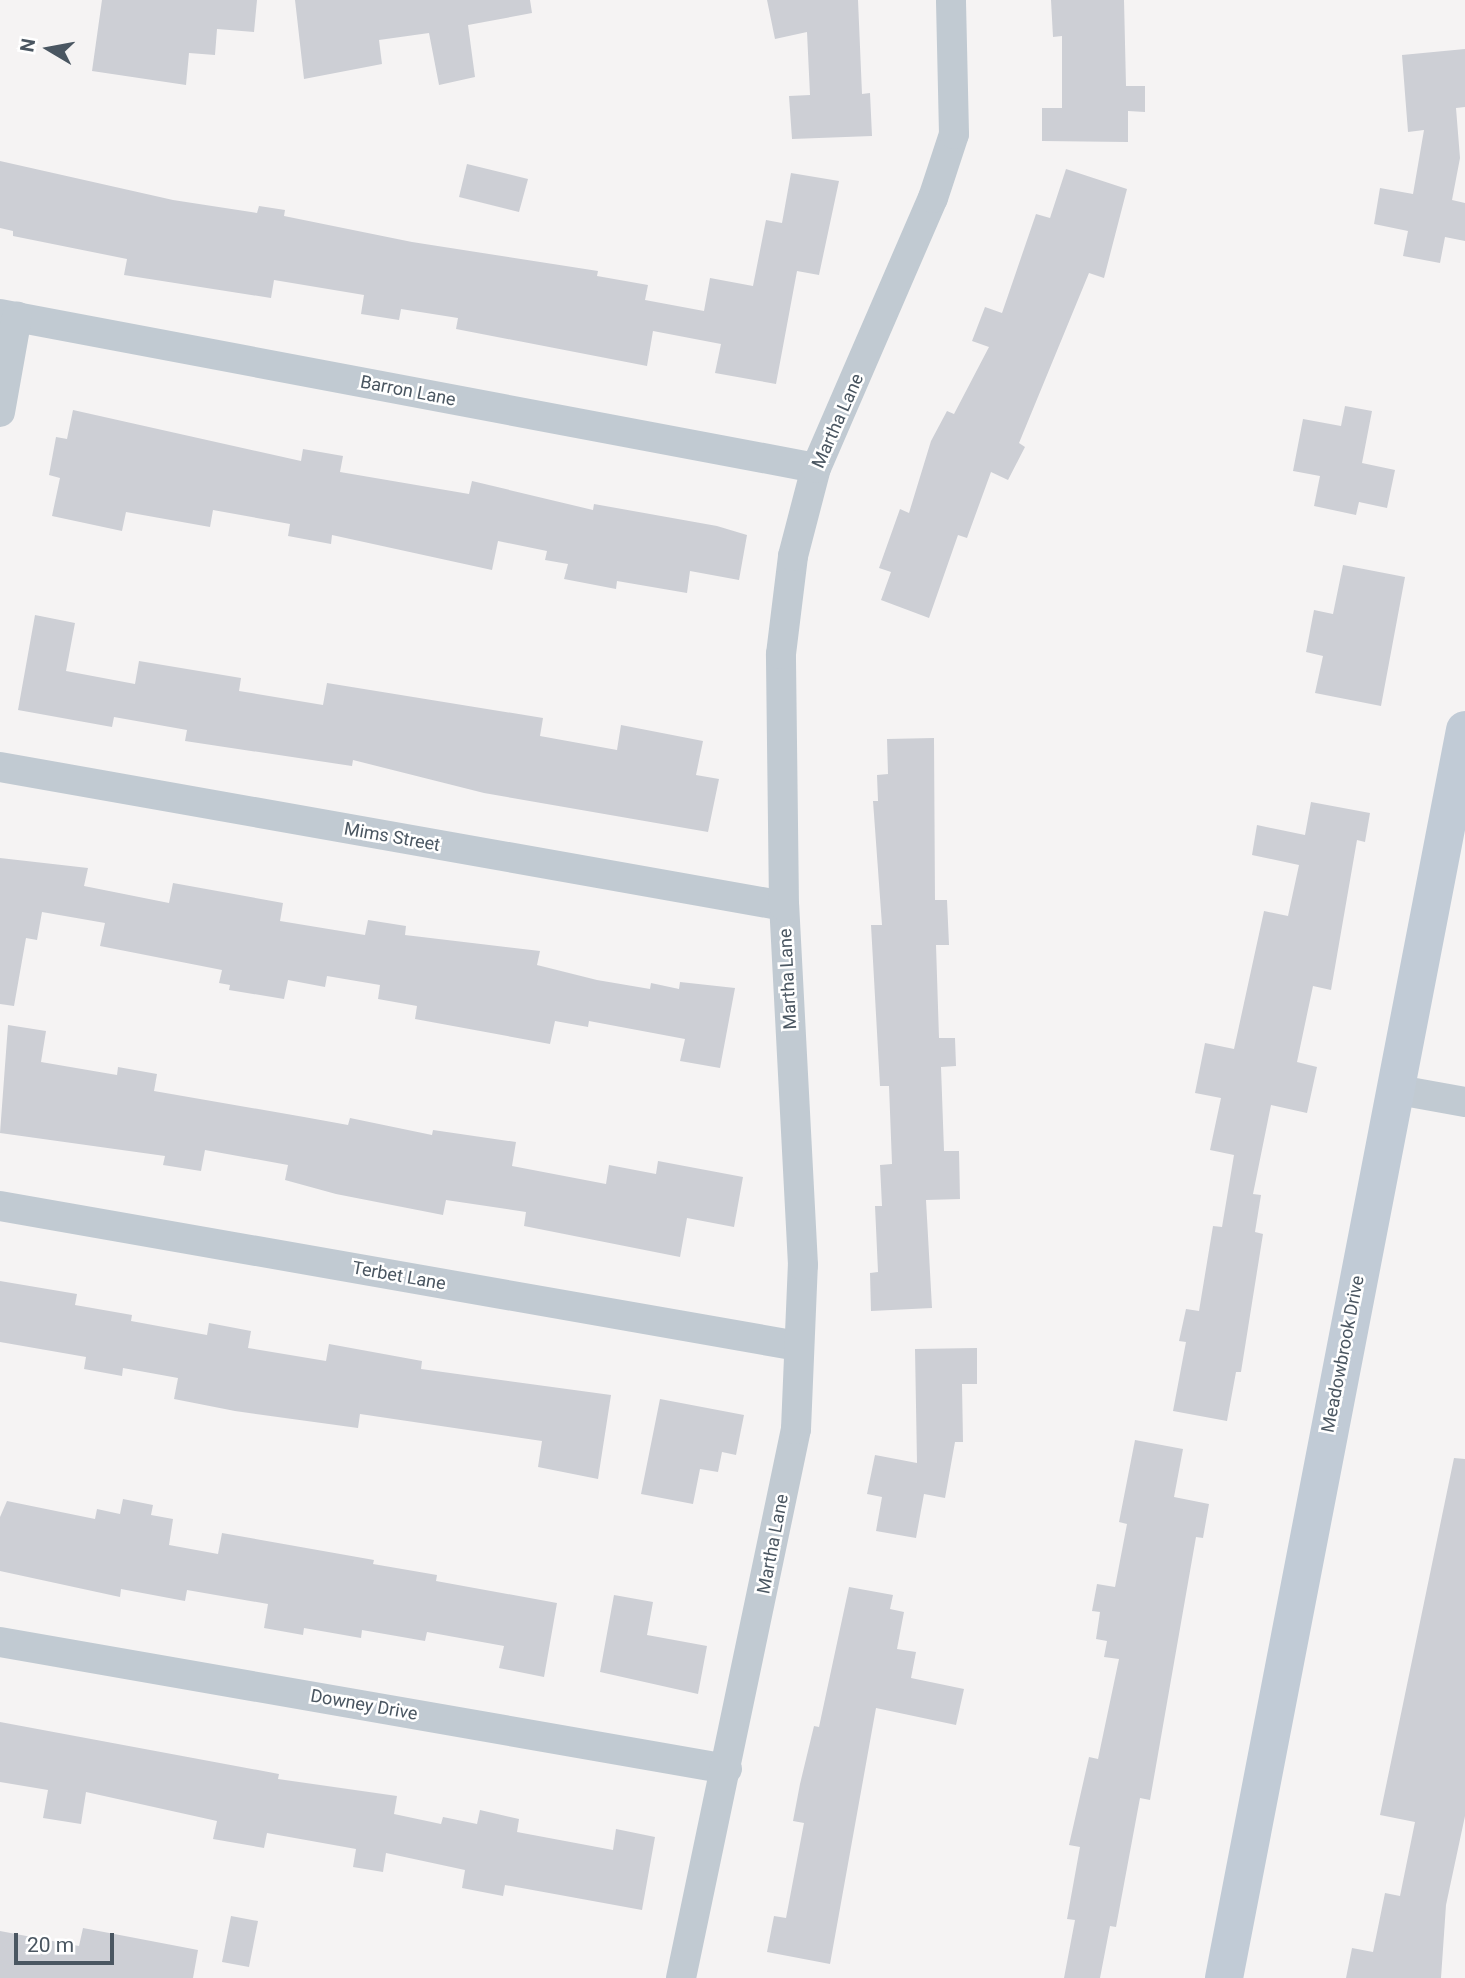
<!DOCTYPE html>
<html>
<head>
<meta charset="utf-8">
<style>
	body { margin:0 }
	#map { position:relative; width:1465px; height:1978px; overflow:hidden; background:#f5f3f3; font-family:Roboto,sans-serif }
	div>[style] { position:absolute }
	.building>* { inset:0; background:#cdcfd5 }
	.street>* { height:30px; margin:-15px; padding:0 15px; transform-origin:15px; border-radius:15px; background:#c1cad2 }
	.secondary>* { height:38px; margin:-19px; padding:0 19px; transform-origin:19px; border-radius:19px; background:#c1cbd6 }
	span { translate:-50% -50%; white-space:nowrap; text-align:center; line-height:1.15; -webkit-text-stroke:5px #fff; paint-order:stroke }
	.street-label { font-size:18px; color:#4a5661 }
	.north { position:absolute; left:14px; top:14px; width:70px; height:70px; -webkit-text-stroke:5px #fff; paint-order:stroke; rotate:280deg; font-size:19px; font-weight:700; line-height:28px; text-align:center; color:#4a5661 }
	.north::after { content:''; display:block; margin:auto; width:24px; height:32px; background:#4a5661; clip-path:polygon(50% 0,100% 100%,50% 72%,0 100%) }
	.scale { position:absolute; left:14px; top:1933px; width:100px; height:32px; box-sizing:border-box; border:4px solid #4a5661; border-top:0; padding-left:9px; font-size:21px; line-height:24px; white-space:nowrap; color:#4a5661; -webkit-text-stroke:5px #fff; paint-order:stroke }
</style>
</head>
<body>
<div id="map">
	<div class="building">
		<i style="clip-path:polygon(102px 0,257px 0,254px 32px,217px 29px,215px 55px,189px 53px,186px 85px,92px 71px)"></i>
		<i style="clip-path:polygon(295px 0,530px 0,532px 13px,468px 25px,475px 77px,439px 85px,429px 33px,379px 40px,382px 64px,304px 79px)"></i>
		<i style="clip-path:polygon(767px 0,858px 0,862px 94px,870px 93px,872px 136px,792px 139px,789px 96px,810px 95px,807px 32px,775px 39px)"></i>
		<i style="clip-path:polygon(1051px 0,1124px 0,1126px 86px,1145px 86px,1145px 112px,1128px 111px,1128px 142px,1042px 141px,1042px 108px,1062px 108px,1062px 36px,1053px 37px)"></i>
		<i style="clip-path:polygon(1465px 49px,1465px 107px,1456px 108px,1460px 158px,1452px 200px,1465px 203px,1465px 241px,1445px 237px,1440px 263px,1403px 256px,1408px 231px,1374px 224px,1380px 188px,1413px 194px,1424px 130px,1408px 132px,1402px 55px)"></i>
		<i style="clip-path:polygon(0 161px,173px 200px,257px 213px,259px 206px,285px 210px,284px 216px,412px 242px,598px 271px,597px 276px,648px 285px,645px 300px,704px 311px,710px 278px,753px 286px,766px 220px,782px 223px,791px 173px,839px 181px,819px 275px,797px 271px,776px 384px,715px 373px,721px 344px,653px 331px,647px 366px,456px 329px,458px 318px,401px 309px,399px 320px,361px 314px,364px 295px,274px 280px,271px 298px,124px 275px,127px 259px,13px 236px,13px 231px,0 228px)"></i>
		<i style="clip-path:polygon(467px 164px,528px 179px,519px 212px,459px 197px)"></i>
		<i style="clip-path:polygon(1066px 169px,1127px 189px,1104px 278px,1089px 273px,1019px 443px,1025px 447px,1008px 480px,991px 472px,967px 538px,958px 535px,929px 618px,881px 600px,891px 572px,879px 568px,900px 509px,909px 513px,931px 441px,947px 411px,954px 414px,989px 347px,972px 341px,985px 307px,1002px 313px,1036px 214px,1050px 218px)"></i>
		<i style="clip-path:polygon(1345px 406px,1372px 411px,1362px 463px,1395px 470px,1387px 508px,1359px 502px,1356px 515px,1314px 506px,1320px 476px,1293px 471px,1303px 419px,1341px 426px)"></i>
		<i style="clip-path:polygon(73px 410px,301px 461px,303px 449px,343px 456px,340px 472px,469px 494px,472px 481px,593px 510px,594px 504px,717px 526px,747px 535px,739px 580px,690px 571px,687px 593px,617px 581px,616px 589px,564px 579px,568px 564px,545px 560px,547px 551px,498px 541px,492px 570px,332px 535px,331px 544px,288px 536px,290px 524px,213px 510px,210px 527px,126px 512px,122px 531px,52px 516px,60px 478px,49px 475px,56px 437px,67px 439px)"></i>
		<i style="clip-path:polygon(1343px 565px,1405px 577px,1381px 706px,1315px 693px,1323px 656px,1306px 652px,1314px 610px,1333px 614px)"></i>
		<i style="clip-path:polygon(35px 615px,75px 623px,66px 671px,135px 684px,139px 661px,241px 678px,239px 691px,323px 705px,327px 683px,543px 718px,540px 736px,617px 750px,621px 725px,703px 741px,696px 775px,719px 779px,708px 832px,484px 793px,353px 760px,352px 766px,185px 741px,187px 730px,114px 717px,112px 727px,18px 710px)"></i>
		<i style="clip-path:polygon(934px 738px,935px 900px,947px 900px,949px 945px,936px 945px,939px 1038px,955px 1038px,956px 1066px,941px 1067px,944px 1151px,959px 1151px,960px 1199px,926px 1200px,932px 1308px,871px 1311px,870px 1273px,878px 1272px,875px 1206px,882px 1206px,880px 1165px,892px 1164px,889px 1086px,880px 1086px,871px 925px,882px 925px,873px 801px,878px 801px,877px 775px,888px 774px,887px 739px)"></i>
		<i style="clip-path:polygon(1311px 802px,1370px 813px,1365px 842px,1357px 840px,1331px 990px,1313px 986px,1297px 1062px,1317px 1067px,1307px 1113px,1271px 1105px,1253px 1194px,1261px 1195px,1255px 1232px,1263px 1234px,1241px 1372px,1236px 1372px,1227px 1421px,1173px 1411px,1186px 1342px,1179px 1341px,1186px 1309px,1199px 1311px,1213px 1226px,1222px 1227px,1234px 1155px,1210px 1150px,1221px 1098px,1195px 1093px,1205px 1043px,1234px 1049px,1264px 911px,1288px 916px,1299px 865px,1252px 855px,1257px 825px,1305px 835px)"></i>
		<i style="clip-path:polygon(0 858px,88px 868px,84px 886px,169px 903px,173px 883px,283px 903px,280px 921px,365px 935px,368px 920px,406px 926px,405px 935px,540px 951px,537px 965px,597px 980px,650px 989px,651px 983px,679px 989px,680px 982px,735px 988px,720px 1068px,680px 1061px,685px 1039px,589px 1021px,588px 1027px,555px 1021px,550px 1044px,415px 1019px,417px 1006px,378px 999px,380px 985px,327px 976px,325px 987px,288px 980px,284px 999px,229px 990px,230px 985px,219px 983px,222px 970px,100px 946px,105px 923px,42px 912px,37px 940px,26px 938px,14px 1006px,0 1004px)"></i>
		<i style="clip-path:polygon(8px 1025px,46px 1031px,41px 1062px,117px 1075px,118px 1067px,157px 1074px,154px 1091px,304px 1117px,348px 1125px,350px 1118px,432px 1135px,433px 1130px,516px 1142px,512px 1166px,606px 1184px,609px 1165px,656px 1174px,658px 1161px,743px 1177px,734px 1227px,687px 1218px,680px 1257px,524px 1226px,526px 1212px,446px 1200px,443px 1215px,336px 1194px,285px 1180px,288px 1165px,205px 1150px,201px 1171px,163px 1165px,165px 1156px,0 1133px)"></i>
		<i style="clip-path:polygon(0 1281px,77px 1294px,75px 1305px,132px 1315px,131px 1321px,207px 1335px,209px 1323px,251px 1331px,248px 1348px,326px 1361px,329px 1344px,422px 1361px,421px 1369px,611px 1395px,598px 1479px,538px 1467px,542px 1441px,360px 1414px,358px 1428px,235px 1411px,174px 1399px,178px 1378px,123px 1368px,122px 1376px,84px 1369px,86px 1357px,0 1342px)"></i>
		<i style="clip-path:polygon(977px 1348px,977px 1384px,962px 1384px,963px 1442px,955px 1442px,945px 1498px,924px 1494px,916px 1538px,876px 1531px,882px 1497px,867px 1494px,875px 1455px,917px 1463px,915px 1349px)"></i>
		<i style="clip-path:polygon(660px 1399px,744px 1415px,736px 1455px,722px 1452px,718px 1472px,700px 1469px,693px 1504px,641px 1494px)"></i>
		<i style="clip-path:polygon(1135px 1440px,1183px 1449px,1174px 1497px,1209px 1504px,1203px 1538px,1196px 1537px,1150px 1800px,1140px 1798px,1116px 1927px,1110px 1926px,1100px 1978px,1064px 1978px,1075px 1920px,1067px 1919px,1080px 1847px,1069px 1845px,1089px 1757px,1098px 1759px,1119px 1659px,1104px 1657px,1107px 1641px,1096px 1639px,1100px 1612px,1092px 1611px,1097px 1584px,1115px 1587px,1127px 1524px,1119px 1522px)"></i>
		<i style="clip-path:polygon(1454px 1458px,1465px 1459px,1465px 1816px,1446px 1905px,1441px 1978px,1346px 1978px,1352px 1948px,1373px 1952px,1385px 1893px,1400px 1896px,1415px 1822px,1380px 1815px)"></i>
		<i style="clip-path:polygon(123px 1499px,153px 1505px,151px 1515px,173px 1519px,169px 1545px,218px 1554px,222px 1533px,374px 1560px,373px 1564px,437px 1575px,436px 1581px,557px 1603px,544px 1677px,499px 1668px,504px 1646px,427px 1632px,425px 1641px,362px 1630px,361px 1638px,304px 1628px,303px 1635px,264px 1628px,268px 1604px,187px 1590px,185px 1601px,121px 1589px,120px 1597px,0 1571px,0 1517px,7px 1501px,95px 1519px,97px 1509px,120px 1514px)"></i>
		<i style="clip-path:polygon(849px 1587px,893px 1595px,890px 1609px,904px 1612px,897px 1649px,916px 1652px,911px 1678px,964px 1689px,956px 1725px,876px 1708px,830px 1964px,767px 1952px,774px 1916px,786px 1918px,804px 1823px,793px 1821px,800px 1784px,814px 1726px,819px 1727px)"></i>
		<i style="clip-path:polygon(614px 1595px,653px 1602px,647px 1635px,707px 1646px,698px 1694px,600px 1672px)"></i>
		<i style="clip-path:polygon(0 1722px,279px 1774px,278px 1779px,397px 1796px,394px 1814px,441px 1824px,443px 1817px,477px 1824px,480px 1810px,519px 1819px,517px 1832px,613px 1850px,616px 1829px,655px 1837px,642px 1910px,505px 1885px,503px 1896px,462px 1888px,465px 1870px,386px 1853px,383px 1872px,353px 1867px,356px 1849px,267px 1833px,264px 1848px,213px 1839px,217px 1821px,86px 1792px,81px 1824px,43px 1818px,48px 1790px,0 1782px)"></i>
		<i style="clip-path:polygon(231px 1916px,258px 1921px,249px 1967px,222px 1962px)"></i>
		<i style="clip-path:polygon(83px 1928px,198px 1950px,193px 1978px,0 1978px,0 1931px,79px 1946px)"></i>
	</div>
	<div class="street">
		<i style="left:0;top:314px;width:830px;rotate:10.69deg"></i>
		<i style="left:0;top:412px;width:97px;rotate:-79.9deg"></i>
		<i style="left:0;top:767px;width:796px;rotate:10.05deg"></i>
		<i style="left:1393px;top:1089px;width:73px;rotate:10.2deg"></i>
		<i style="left:0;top:1206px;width:810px;rotate:9.95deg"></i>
		<i style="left:0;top:1642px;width:738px;rotate:9.91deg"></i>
		<i style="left:681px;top:1978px;width:561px;rotate:-78.17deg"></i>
		<i style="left:796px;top:1429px;width:164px;rotate:-87.6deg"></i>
		<i style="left:803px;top:1265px;width:360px;rotate:-93deg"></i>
		<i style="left:784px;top:906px;width:252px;rotate:-90.7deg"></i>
		<i style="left:781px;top:654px;width:99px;rotate:-83deg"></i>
		<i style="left:793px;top:556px;width:91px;rotate:-75.4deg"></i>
		<i style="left:816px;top:468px;width:294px;rotate:-66.6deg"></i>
		<i style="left:933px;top:198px;width:67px;rotate:-71.8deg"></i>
		<i style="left:954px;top:134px;width:134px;rotate:-91.3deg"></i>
	</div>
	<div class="secondary">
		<i style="left:1224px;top:1978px;width:1271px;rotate:-79.07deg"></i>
	</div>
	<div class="street-label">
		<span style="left:408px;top:391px;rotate:11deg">Barron Lane</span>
		<span style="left:838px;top:421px;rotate:-66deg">Martha Lane</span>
		<span style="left:392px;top:837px;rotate:10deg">Mims Street</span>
		<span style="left:788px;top:979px;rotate:-93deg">Martha Lane</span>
		<span style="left:399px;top:1276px;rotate:10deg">Terbet Lane</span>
		<span style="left:1343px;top:1354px;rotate:-79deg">Meadowbrook Drive</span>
		<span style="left:773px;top:1544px;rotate:-79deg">Martha Lane</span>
		<span style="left:364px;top:1705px;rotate:10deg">Downey Drive</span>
	</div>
	<div class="north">N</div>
	<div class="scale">20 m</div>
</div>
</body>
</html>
